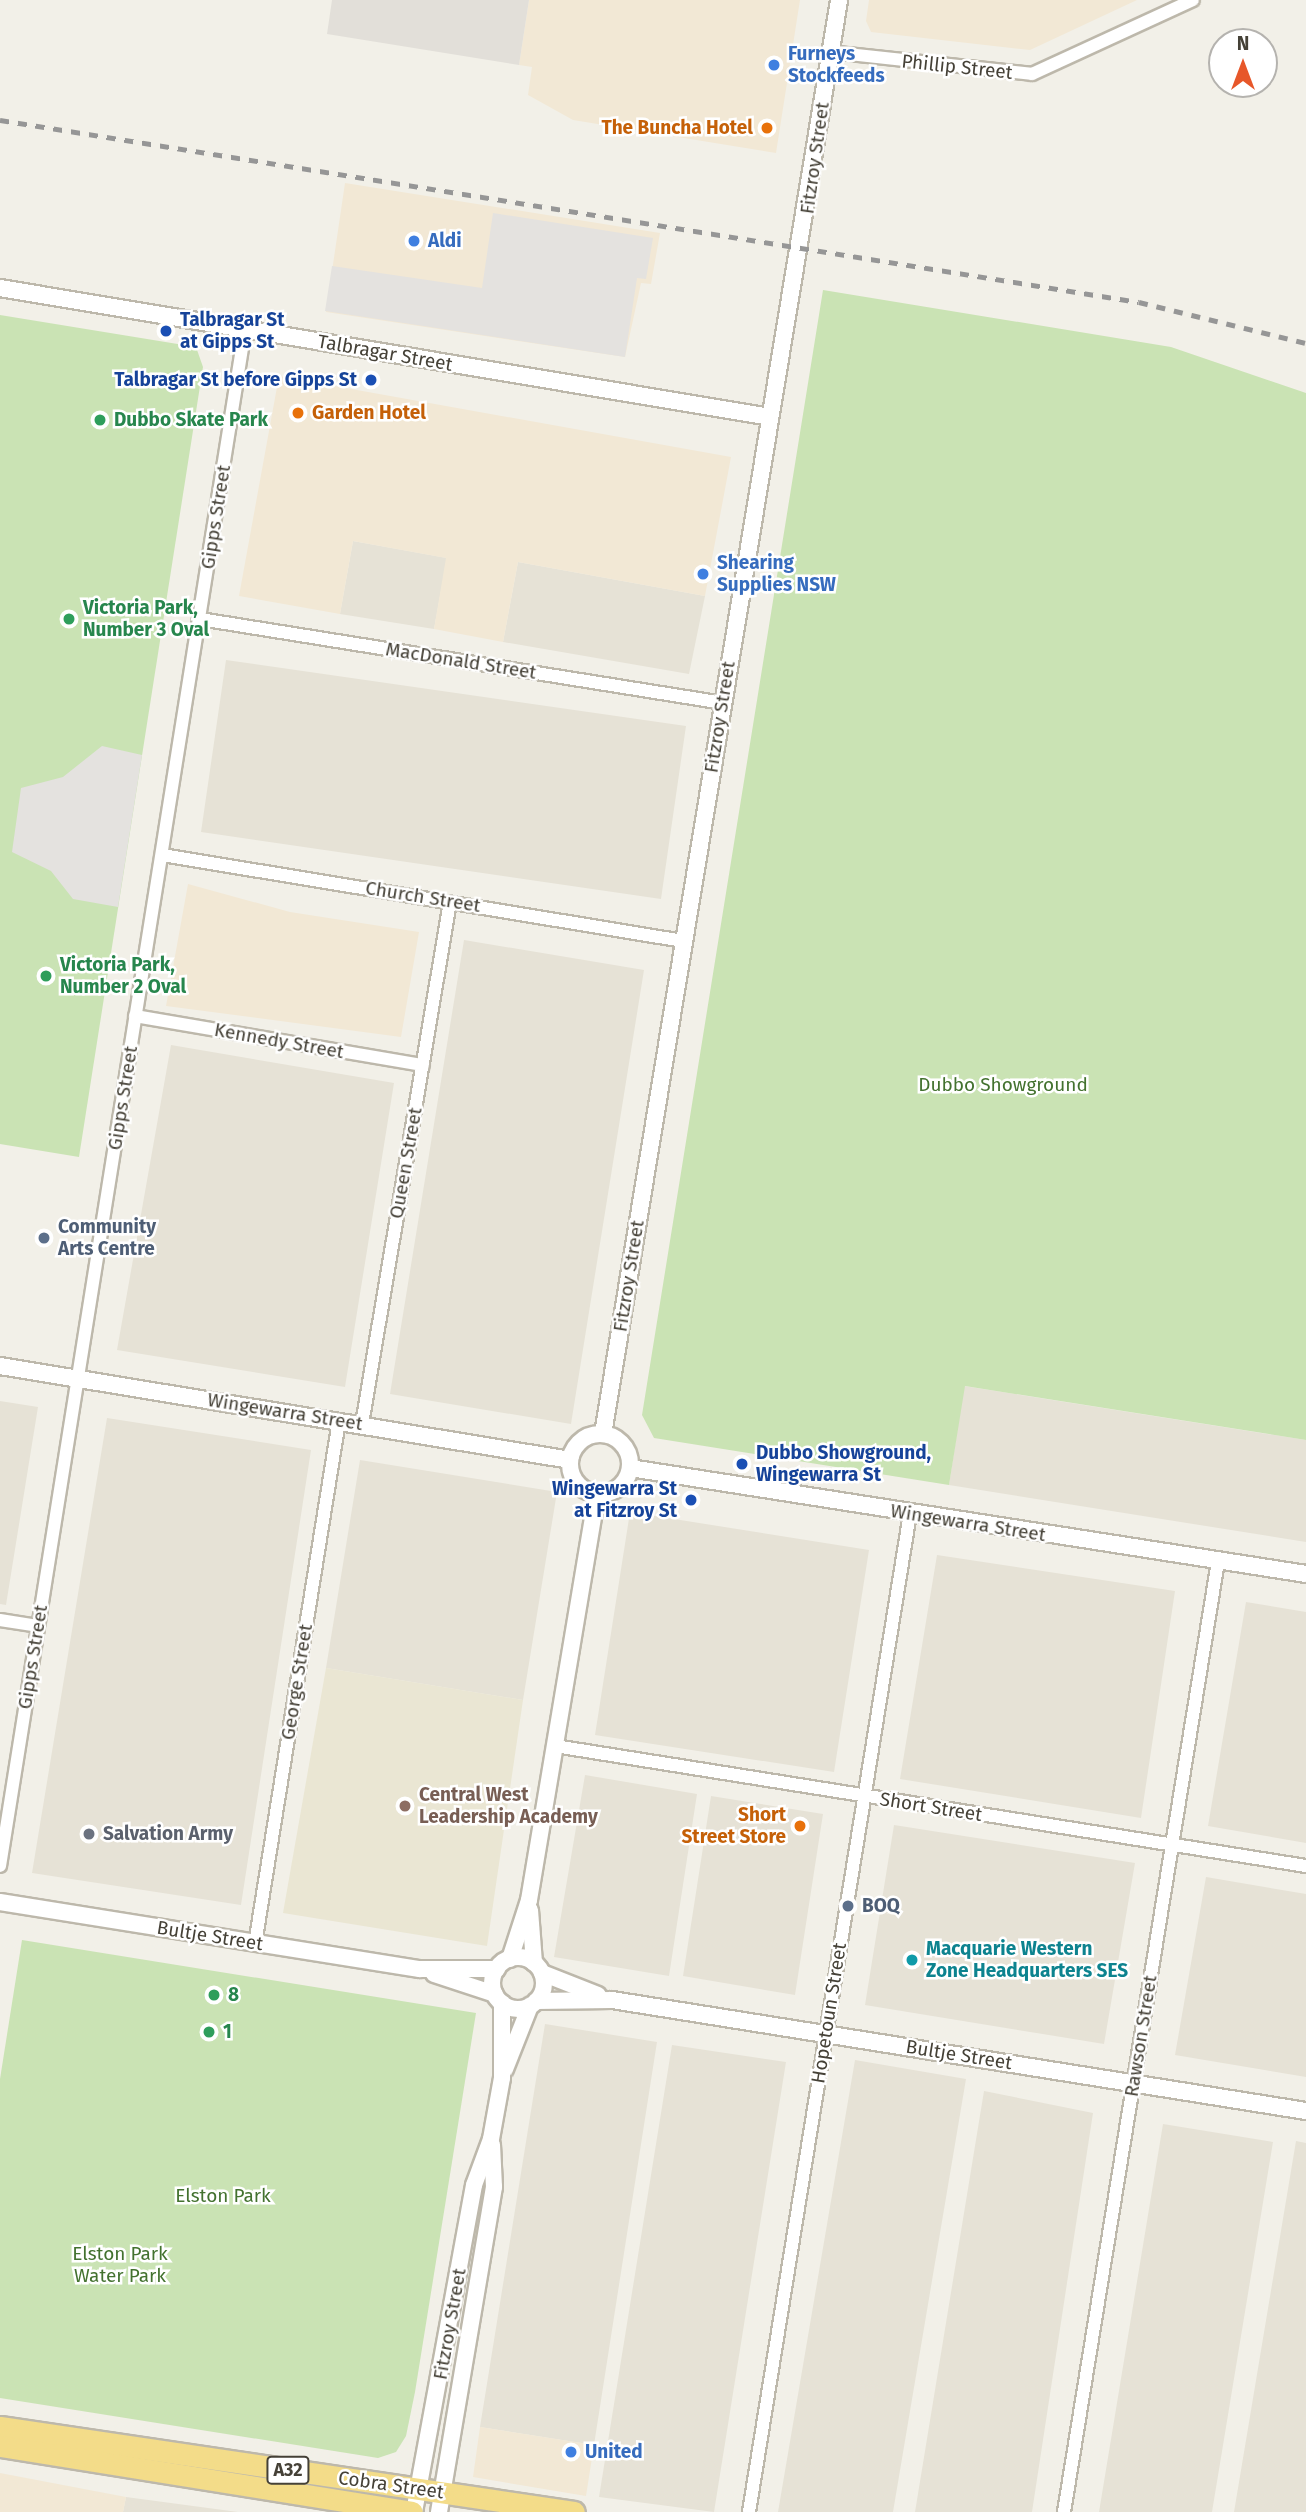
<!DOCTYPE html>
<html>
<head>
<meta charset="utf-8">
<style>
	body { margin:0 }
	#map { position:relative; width:1306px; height:2512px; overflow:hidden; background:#f2f0e8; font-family:"Fira Sans",sans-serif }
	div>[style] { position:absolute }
	.residential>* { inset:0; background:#e6e2d6 }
	.commercial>* { inset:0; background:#f2e8d5 }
	.industrial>* { inset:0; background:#e2dfd9 }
	.education>* { inset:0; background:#eae6d3 }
	.green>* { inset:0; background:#cae3b4 }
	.parking>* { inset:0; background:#e4e2df }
	.roads { filter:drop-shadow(2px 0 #bdb8ab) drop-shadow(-2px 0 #bdb8ab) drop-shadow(0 2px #bdb8ab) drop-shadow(0 -2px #bdb8ab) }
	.minor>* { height:12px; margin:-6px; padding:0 6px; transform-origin:6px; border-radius:6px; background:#fff }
	.tertiary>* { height:16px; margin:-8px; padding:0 8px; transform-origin:8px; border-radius:8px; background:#fff }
	.tertiary>.ring { margin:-8px; padding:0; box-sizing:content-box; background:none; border:16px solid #fff; border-radius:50% }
	.trunk>* { height:21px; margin:-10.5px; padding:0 10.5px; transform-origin:10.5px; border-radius:10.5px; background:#f3dc89 }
	.rail>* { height:4.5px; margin-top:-2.25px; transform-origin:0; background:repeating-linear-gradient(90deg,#969696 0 9px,transparent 0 18px) }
	.dots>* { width:19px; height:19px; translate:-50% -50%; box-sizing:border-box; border:4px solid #fff; border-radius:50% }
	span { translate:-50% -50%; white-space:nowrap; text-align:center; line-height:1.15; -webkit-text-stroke:5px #fff; paint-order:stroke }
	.shield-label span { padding:2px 5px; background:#fff; border:2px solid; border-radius:5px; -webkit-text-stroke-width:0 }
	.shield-label { font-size:18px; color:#454137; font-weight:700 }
	.shop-label { font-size:19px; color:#366cbe; font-weight:700 }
	.left { translate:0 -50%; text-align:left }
	.street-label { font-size:19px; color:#454137 }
	.food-label { font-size:19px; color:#c56008; font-weight:700 }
	.right { translate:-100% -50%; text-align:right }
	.transit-label { font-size:19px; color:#164399; font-weight:700 }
	.leisure-label { font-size:19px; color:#27864d; font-weight:700 }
	.park-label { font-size:19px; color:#43722f }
	.service-label { font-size:19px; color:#4e5e75; font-weight:700 }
	.education-label { font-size:19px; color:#785e54; font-weight:700 }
	.worship-label { font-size:19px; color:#5b616d; font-weight:700 }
	.culture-label { font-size:19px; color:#0d838f; font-weight:700 }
	.north { position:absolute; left:1208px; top:28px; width:70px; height:70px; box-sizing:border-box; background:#fff; border:2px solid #b5b3af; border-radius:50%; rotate:0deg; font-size:19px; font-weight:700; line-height:28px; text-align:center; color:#454137 }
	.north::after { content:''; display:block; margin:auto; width:24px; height:32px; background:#e7572a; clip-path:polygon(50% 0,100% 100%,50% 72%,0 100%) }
</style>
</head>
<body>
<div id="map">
	<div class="residential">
		<i style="clip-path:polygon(353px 541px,447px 558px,434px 629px,340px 614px)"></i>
		<i style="clip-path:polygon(518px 562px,705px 596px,689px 674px,503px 642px)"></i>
		<i style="clip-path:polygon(226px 660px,686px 726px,661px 899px,201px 832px)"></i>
		<i style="clip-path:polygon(464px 940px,644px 970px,571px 1424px,390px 1394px)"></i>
		<i style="clip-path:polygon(171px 1045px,394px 1083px,345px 1387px,117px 1350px)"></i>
		<i style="clip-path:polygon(964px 1386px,1306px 1440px,1306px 1542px,949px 1485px)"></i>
		<i style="clip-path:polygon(0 1401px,38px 1407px,6px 1605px,0 1604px)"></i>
		<i style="clip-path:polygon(107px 1418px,311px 1450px,241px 1905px,32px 1873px)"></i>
		<i style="clip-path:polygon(360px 1460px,557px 1492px,523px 1700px,326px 1668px)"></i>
		<i style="clip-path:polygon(630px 1512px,869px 1550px,834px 1772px,595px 1735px)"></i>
		<i style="clip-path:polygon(937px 1555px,1175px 1591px,1141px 1818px,900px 1779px)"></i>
		<i style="clip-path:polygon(1246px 1602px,1306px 1612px,1306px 1843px,1208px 1826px)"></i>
		<i style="clip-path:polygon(585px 1775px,697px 1794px,669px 1976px,554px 1957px)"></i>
		<i style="clip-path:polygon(711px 1796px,823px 1814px,795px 1995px,683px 1976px)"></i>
		<i style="clip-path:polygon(894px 1825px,1135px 1863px,1104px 2044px,865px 2005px)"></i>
		<i style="clip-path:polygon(1206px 1877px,1306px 1894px,1306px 2077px,1175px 2055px)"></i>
		<i style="clip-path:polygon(545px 2024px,657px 2042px,594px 2445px,480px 2427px)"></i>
		<i style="clip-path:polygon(672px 2045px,786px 2062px,714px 2512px,599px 2497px)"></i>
		<i style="clip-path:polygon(855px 2060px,966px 2079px,893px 2512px,778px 2512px)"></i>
		<i style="clip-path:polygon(984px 2091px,1093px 2113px,1032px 2512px,915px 2512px)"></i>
		<i style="clip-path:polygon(1163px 2124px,1273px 2142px,1212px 2512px,1099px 2512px)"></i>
		<i style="clip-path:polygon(1296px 2141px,1306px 2143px,1306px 2512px,1234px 2512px)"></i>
		<i style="clip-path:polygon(126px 2497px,238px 2512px,123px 2512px)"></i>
	</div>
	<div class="commercial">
		<i style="clip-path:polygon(529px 0,800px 0,776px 153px,573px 120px,528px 95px,532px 67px,519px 65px)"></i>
		<i style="clip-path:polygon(869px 0,1137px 0,1030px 50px,871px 32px,866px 21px)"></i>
		<i style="clip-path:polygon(345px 183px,660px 233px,651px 284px,641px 283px,625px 357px,326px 312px)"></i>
		<i style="clip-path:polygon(279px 376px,731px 457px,705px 596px,518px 562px,503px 642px,434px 629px,446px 558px,353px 541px,340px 614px,239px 596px)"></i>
		<i style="clip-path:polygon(188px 884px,290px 912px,419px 932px,401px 1037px,166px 1006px)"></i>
		<i style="clip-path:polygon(480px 2427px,594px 2445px,586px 2496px,473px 2477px)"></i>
		<i style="clip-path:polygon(0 2473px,126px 2497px,123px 2512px,0 2512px)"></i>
	</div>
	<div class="industrial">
		<i style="clip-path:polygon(332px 0,529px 0,519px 65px,327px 34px)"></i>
	</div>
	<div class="education">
		<i style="clip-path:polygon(326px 1668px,523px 1700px,487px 1946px,283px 1913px)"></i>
	</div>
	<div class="green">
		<i style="clip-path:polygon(823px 290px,1171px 347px,1306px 393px,1306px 1440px,965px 1386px,949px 1485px,654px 1438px,642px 1415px)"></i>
		<i style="clip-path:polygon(0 315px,196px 347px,203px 367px,79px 1157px,0 1144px)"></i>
		<i style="clip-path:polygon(22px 1940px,476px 2013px,415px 2392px,406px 2436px,396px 2452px,378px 2458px,0 2398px,0 2079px)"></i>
	</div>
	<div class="parking">
		<i style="clip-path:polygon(493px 213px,653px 238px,646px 279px,637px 278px,625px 357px,325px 311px,332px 266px,482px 288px)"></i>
		<i style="clip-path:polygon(102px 746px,142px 755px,118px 907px,73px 899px,51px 871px,12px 852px,21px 788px,63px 777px)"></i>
	</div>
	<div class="roads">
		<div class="minor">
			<i style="left:830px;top:52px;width:203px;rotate:6.2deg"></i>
			<i style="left:1032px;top:74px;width:177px;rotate:-24.7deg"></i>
			<i style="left:200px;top:619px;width:530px;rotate:9.12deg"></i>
			<i style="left:162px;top:855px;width:528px;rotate:9.37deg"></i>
			<i style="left:135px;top:1016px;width:292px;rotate:9.7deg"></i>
			<i style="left:362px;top:1424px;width:529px;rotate:-80.43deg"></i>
			<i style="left:0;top:1620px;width:38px;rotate:9deg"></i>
			<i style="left:555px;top:1746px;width:761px;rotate:9.08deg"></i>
			<i style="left:0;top:1866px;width:1556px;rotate:-80.94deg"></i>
			<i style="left:255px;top:1944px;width:530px;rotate:-80.88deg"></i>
			<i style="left:749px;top:2512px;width:1011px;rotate:-80.84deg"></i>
			<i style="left:1064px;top:2512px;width:963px;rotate:-80.8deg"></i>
		</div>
		<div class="tertiary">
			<i style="left:0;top:288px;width:781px;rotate:9.51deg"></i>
			<i style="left:0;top:1366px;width:578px;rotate:9.36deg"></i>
			<i style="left:603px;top:1434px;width:1453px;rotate:-80.65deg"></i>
			<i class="ring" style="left:570px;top:1434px;width:44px;height:44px"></i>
			<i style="left:630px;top:1468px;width:684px;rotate:8.91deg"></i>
			<i style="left:0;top:1902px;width:425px;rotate:9.1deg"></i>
			<i style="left:420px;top:1969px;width:77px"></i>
			<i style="left:530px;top:1910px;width:53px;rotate:85.7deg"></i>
			<i class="ring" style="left:492px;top:1957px;width:36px;height:36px"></i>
			<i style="left:510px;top:1959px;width:62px;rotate:-72.1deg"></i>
			<i style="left:529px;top:1900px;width:413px;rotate:-80.5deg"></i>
			<i style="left:542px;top:1973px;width:60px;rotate:21.4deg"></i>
			<i style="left:434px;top:1974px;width:64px;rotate:18.2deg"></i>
			<i style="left:536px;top:2001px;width:76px;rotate:-0.8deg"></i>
			<i style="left:612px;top:2000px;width:703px;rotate:9.09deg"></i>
			<i style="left:505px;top:2069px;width:68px;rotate:-68.4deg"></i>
			<i style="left:414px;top:2512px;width:332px;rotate:-79.6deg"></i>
			<i style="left:474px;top:2185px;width:49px;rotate:-69.7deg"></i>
			<i style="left:491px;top:2139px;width:62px;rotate:-79.8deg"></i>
			<i style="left:502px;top:2078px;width:75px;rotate:-90deg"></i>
			<i style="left:439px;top:2512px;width:330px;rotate:-80.4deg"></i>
			<i style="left:494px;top:2187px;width:42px;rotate:-92.7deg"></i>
		</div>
		<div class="trunk">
			<i style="left:0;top:2427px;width:580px;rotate:8.42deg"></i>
			<i style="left:0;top:2446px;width:417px;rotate:9.1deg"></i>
		</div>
	</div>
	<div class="rail">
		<i style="left:0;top:120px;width:1153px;rotate:9.08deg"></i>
		<i style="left:1139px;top:302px;width:172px;rotate:13.8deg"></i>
	</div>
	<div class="dots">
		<i style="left:774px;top:65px;background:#3f7fe0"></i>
		<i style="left:767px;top:128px;background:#e8710a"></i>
		<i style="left:414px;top:241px;background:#3f7fe0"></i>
		<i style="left:166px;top:331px;background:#1a4fb4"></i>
		<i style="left:371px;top:380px;background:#1a4fb4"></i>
		<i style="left:298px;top:413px;background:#e8710a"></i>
		<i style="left:100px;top:420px;background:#2e9e5b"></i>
		<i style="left:703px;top:574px;background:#3f7fe0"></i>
		<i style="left:69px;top:619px;background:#2e9e5b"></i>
		<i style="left:46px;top:976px;background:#2e9e5b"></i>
		<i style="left:44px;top:1238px;background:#5c6f8a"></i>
		<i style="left:742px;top:1464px;background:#1a4fb4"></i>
		<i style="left:691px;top:1500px;background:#1a4fb4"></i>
		<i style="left:405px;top:1806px;background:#8d6e63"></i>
		<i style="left:800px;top:1826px;background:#e8710a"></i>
		<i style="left:89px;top:1834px;background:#6b7280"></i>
		<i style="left:848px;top:1906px;background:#5c6f8a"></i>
		<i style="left:912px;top:1960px;background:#0f9aa8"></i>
		<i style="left:214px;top:1995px;background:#2e9e5b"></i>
		<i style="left:209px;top:2032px;background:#2e9e5b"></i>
		<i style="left:571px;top:2452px;background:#3f7fe0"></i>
	</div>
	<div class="shield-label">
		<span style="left:288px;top:2470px">A32</span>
	</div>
	<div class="shop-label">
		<span class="left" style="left:788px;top:65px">Furneys<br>Stockfeeds</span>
		<span class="left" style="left:428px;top:241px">Aldi</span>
		<span class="left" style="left:717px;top:574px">Shearing<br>Supplies NSW</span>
		<span class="left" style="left:585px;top:2452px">United</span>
	</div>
	<div class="street-label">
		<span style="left:957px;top:67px;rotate:6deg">Phillip Street</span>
		<span style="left:815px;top:158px;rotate:-82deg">Fitzroy Street</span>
		<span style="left:385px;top:353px;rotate:10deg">Talbragar Street</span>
		<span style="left:216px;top:517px;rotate:-81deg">Gipps Street</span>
		<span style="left:461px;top:661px;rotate:9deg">MacDonald Street</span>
		<span style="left:720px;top:717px;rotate:-81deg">Fitzroy Street</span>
		<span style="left:423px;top:897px;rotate:9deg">Church Street</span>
		<span style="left:279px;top:1041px;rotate:10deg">Kennedy Street</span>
		<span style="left:123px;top:1098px;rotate:-81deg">Gipps Street</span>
		<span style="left:406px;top:1163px;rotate:-80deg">Queen Street</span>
		<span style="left:629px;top:1276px;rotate:-81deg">Fitzroy Street</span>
		<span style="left:285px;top:1412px;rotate:9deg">Wingewarra Street</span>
		<span style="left:968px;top:1523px;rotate:9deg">Wingewarra Street</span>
		<span style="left:33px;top:1657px;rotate:-81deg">Gipps Street</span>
		<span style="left:297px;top:1682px;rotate:-81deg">George Street</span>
		<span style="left:931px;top:1807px;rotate:9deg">Short Street</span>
		<span style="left:210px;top:1936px;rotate:9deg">Bultje Street</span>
		<span style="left:829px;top:2013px;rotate:-81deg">Hopetoun Street</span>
		<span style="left:1141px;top:2036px;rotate:-81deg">Rawson Street</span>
		<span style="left:959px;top:2055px;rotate:9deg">Bultje Street</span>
		<span style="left:450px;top:2324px;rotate:-80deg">Fitzroy Street</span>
		<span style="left:391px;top:2485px;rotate:8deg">Cobra Street</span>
	</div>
	<div class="food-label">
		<span class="right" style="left:753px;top:128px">The Buncha Hotel</span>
		<span class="left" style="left:312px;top:413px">Garden Hotel</span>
		<span class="right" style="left:786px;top:1826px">Short<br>Street Store</span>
	</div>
	<div class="transit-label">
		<span class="left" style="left:180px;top:331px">Talbragar St<br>at Gipps St</span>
		<span class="right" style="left:357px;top:380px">Talbragar St before Gipps St</span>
		<span class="left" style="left:756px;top:1464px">Dubbo Showground,<br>Wingewarra St</span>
		<span class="right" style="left:677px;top:1500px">Wingewarra St<br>at Fitzroy St</span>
	</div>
	<div class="leisure-label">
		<span class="left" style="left:114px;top:420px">Dubbo Skate Park</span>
		<span class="left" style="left:83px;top:619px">Victoria Park,<br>Number 3 Oval</span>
		<span class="left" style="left:60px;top:976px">Victoria Park,<br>Number 2 Oval</span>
		<span class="left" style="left:228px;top:1995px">8</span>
		<span class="left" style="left:223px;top:2032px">1</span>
	</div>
	<div class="park-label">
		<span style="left:1003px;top:1085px">Dubbo Showground</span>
		<span style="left:223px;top:2196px">Elston Park</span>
		<span style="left:120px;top:2265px">Elston Park<br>Water Park</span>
	</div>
	<div class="service-label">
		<span class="left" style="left:58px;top:1238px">Community<br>Arts Centre</span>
		<span class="left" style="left:862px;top:1906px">BOQ</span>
	</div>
	<div class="education-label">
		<span class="left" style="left:419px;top:1806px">Central West<br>Leadership Academy</span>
	</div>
	<div class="worship-label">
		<span class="left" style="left:103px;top:1834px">Salvation Army</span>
	</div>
	<div class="culture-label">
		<span class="left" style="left:926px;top:1960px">Macquarie Western<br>Zone Headquarters SES</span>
	</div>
	<div class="north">N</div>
</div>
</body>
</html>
